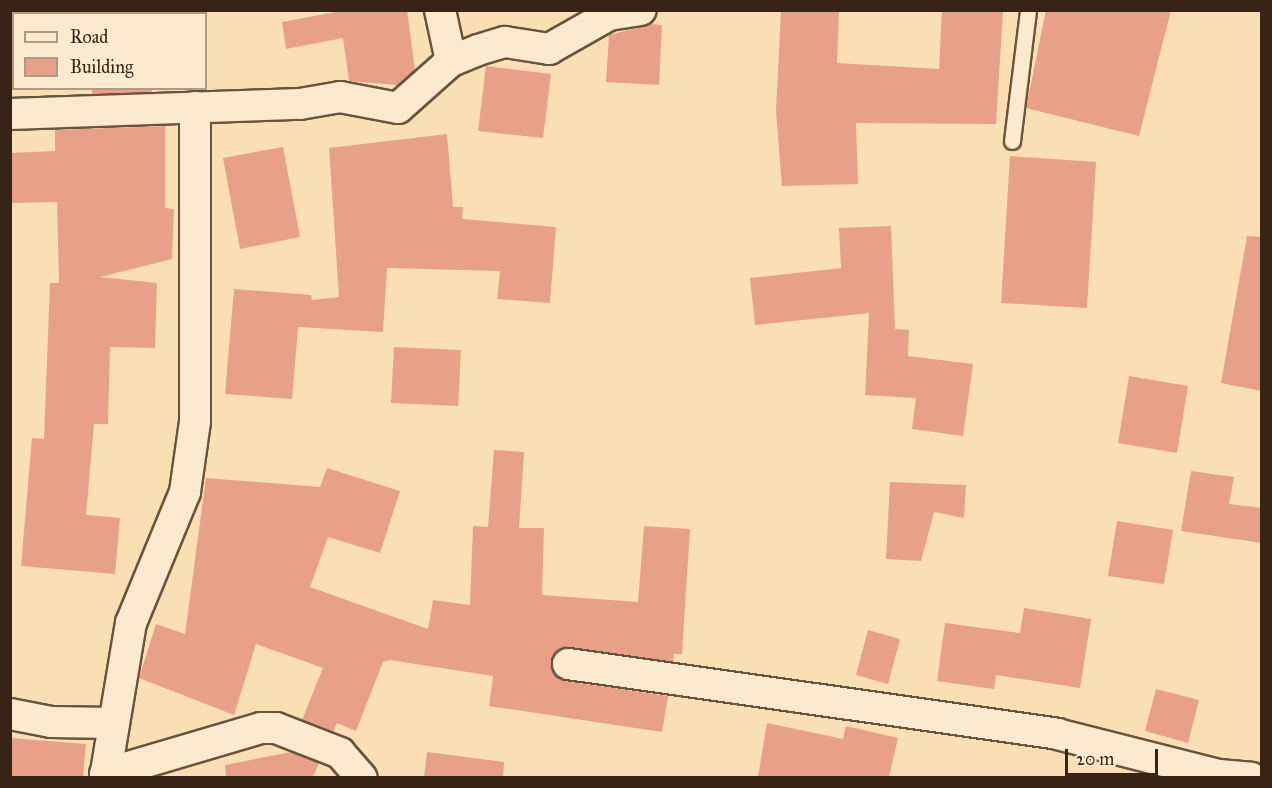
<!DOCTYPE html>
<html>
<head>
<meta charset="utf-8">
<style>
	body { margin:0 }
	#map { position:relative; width:1272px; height:788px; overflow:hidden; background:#f9dfb3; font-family:"IM FELL Great Primer",serif }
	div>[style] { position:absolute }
	.building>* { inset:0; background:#e8a188 }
	.roads { filter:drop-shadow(2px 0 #68533d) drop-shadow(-2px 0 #68533d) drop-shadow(0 2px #68533d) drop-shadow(0 -2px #68533d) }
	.service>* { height:15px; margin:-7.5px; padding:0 7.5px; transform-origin:7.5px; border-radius:7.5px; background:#fbeace }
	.minor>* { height:30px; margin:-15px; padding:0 15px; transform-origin:15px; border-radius:15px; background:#fbeace }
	span { translate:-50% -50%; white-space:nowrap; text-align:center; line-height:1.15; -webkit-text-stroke:5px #fbeace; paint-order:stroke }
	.frame { position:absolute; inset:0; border:12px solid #382416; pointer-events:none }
	.legend { position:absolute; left:12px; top:12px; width:195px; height:78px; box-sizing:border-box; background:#fbeace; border:2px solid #ad9b84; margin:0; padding:8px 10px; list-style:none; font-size:18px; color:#382416 }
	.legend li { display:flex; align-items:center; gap:12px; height:30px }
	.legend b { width:30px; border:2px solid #ad9b84 }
	.scale { position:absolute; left:1065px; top:749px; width:93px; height:27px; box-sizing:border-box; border:3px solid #382416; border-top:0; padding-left:8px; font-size:18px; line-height:21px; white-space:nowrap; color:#382416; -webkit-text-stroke:4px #fbeace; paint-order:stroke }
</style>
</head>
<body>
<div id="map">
	<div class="building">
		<i style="clip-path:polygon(347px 10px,407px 10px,415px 70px,398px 85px,349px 81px,343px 38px,286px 49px,282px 22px)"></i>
		<i style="clip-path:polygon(781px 10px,839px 10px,837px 63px,939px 69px,942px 10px,1003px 10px,996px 124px,856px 123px,858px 184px,782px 186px,776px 111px)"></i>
		<i style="clip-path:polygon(1046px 10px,1171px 10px,1139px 136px,1026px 108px)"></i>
		<i style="clip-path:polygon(651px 24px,662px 25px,659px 85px,606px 82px,609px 35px)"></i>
		<i style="clip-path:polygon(486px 66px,551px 74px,543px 138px,478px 131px)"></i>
		<i style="clip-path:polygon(92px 88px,152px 88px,152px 92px,92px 94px)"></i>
		<i style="clip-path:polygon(165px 126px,165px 208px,174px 209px,172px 259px,100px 277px,157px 283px,155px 348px,110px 347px,108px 424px,94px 424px,86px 515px,120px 518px,115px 574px,21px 566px,32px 438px,44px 439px,50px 283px,59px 283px,57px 202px,10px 203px,10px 153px,55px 151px,55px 130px)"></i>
		<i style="clip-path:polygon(447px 134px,453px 207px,463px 207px,462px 219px,556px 227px,550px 303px,497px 299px,500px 271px,387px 268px,383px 332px,298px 327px,292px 399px,225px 394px,234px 289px,311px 295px,312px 300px,339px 297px,329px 148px)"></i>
		<i style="clip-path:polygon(283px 147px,300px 237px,240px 249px,223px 158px)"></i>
		<i style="clip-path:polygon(1010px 156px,1096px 162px,1087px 308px,1001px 303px)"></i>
		<i style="clip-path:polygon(891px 226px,895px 329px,909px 330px,908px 356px,973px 364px,963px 436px,912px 429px,916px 398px,865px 395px,869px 313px,755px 325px,750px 278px,841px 268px,839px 228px)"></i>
		<i style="clip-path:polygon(1247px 236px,1262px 237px,1262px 391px,1221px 383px)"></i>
		<i style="clip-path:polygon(394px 347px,461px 350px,458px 406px,391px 403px)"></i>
		<i style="clip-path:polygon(1129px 376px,1188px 386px,1177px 453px,1118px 443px)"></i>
		<i style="clip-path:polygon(494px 450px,524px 452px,519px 528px,544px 528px,542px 595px,638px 602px,644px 526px,690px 529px,682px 654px,674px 654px,673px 662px,570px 647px,555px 653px,551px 662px,565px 681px,668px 696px,662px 732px,489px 706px,493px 676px,390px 660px,383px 662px,356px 731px,337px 723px,333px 732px,302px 720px,323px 668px,256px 644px,234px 715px,139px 678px,156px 624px,185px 634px,206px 478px,320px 487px,327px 468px,400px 491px,380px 553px,328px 537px,310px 587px,428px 629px,433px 600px,470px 605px,473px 526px,488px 527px)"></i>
		<i style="clip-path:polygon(1191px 471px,1234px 477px,1229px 504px,1262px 508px,1262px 543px,1181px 531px)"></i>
		<i style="clip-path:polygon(890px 482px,966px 485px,964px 518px,934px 512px,921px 561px,886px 559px)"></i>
		<i style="clip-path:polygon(1117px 521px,1173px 530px,1164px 584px,1108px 576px)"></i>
		<i style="clip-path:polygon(1024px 608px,1091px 619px,1080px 688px,996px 675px,994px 689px,937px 681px,945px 623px,1020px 633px)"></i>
		<i style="clip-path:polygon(868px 630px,900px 639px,888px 684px,856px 675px)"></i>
		<i style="clip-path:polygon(1156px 689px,1199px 700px,1188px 743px,1145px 731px)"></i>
		<i style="clip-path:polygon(767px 723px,843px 739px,846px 726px,898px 738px,889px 777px,758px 777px)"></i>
		<i style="clip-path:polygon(10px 738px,86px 744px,83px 777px,10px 777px)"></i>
		<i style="clip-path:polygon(291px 752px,319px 763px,313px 777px,226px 777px,225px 765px)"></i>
		<i style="clip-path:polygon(427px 752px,504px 762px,503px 777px,424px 777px)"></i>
	</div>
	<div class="roads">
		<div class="service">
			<i style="left:1012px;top:141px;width:132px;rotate:-83deg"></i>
		</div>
		<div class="minor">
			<i style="left:440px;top:10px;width:52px;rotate:77.8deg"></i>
			<i style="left:10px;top:114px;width:290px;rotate:-2deg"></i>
			<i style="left:300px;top:104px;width:41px;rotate:-9.9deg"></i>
			<i style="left:340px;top:97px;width:59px;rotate:10.7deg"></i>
			<i style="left:398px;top:108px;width:71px;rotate:-41.6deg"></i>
			<i style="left:451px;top:61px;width:29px;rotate:-22deg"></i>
			<i style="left:478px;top:50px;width:28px;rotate:-17deg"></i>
			<i style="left:505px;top:42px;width:45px;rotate:9deg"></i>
			<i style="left:549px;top:49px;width:69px;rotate:-29.5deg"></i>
			<i style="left:609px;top:15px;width:32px;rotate:-9deg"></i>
			<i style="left:568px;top:664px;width:494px;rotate:8.1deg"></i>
			<i style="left:1057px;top:734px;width:167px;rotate:14.2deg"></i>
			<i style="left:1219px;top:775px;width:32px;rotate:5deg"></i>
			<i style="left:10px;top:714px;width:42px;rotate:11deg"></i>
			<i style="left:51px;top:722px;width:63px;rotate:0.9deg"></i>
			<i style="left:105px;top:774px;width:163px;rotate:-16.4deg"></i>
			<i style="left:261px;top:728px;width:15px"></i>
			<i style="left:276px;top:728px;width:69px;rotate:21.3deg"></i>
			<i style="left:340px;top:753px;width:33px;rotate:49deg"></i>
			<i style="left:105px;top:778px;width:157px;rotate:-80.5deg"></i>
			<i style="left:131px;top:623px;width:142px;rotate:-67.6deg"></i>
			<i style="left:185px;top:492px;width:71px;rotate:-81.9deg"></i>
			<i style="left:195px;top:422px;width:315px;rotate:-90deg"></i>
		</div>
	</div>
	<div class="frame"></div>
	<ul class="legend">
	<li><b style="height:8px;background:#fbeace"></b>Road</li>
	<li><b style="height:16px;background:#e8a188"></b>Building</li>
	</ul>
	<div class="scale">20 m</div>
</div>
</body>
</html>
